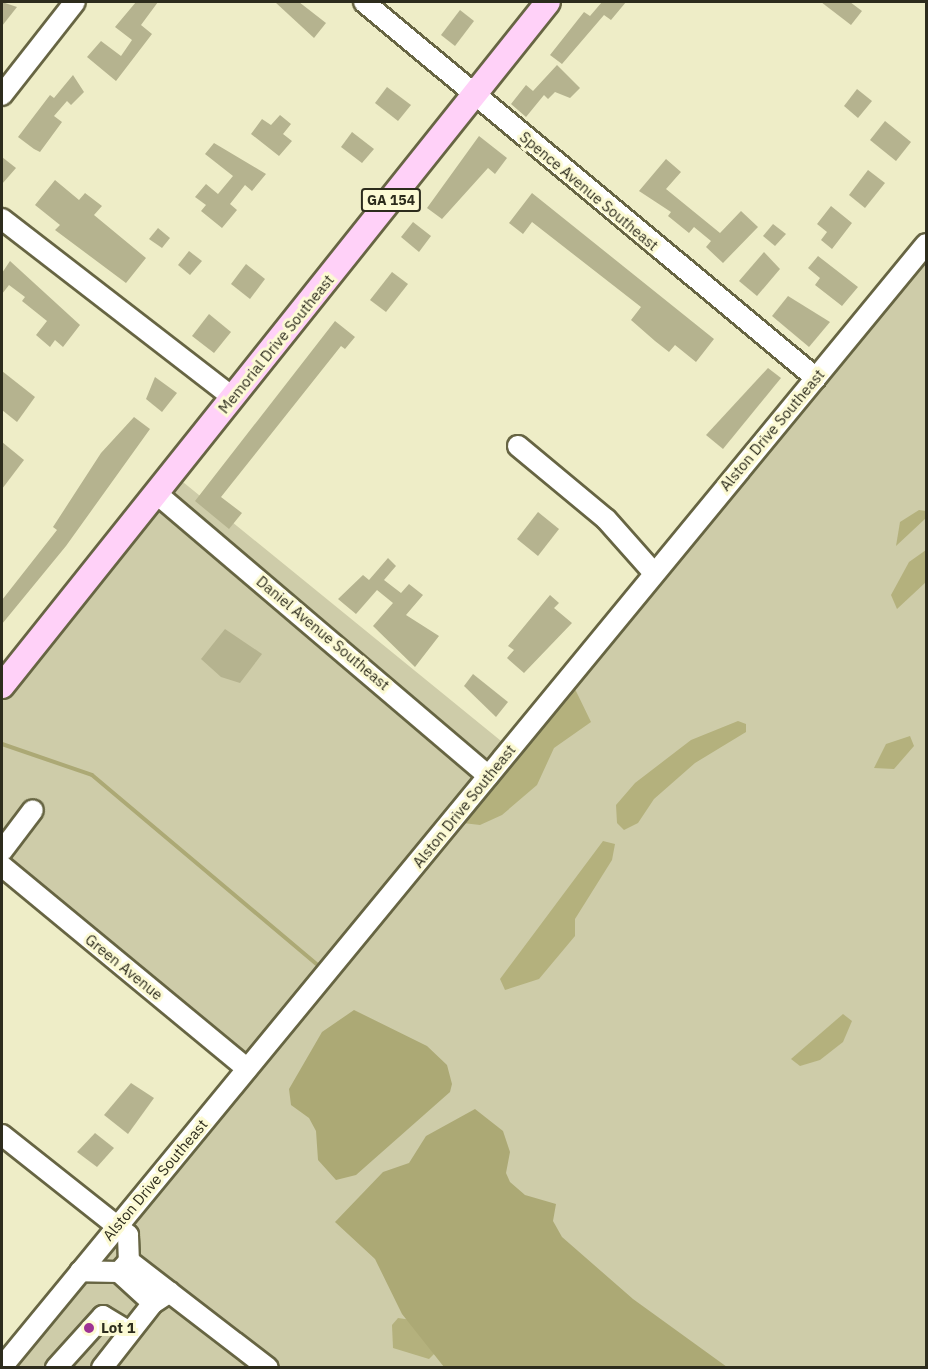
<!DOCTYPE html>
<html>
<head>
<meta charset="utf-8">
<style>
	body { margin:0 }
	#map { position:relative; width:928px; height:1369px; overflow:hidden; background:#eeedc7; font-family:"IBM Plex Sans",sans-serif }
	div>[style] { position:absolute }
	.green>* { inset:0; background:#cecca9 }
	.forest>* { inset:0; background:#b4b17d }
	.water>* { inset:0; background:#aca975 }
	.stream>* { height:4px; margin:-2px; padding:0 2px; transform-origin:2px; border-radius:2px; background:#aca975 }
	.building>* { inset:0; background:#b5b38f }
	.roads { filter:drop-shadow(2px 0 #676543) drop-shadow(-2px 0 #676543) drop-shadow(0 2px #676543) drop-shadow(0 -2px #676543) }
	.minor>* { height:20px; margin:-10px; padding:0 10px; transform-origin:10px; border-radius:10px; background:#fff }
	.major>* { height:24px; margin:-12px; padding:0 12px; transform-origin:12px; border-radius:12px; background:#ffd1f8 }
	.dots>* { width:16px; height:16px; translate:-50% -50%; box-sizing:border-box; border:3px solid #fcfad4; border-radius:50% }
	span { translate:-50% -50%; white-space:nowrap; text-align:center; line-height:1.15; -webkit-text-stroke:6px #fcfad4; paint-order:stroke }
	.shield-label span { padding:2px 4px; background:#fcfad4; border:2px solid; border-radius:4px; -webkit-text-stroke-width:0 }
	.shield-label { font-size:14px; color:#2d2c1d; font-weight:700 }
	.street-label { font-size:15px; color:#2d2c1d }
	.poi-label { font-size:15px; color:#2d2c1d; font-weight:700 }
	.left { translate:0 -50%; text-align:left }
	.frame { position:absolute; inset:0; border:3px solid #2d2c1d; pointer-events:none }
</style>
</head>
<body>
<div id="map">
	<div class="green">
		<i style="clip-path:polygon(926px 251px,926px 1367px,6px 1367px,241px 1076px,2px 861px,2px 675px,167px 469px,512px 750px)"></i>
	</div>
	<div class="forest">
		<i style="clip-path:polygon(919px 510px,926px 511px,926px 518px,896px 546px,900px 522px)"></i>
		<i style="clip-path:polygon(926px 550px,926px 582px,897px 609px,891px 595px,909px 562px)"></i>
		<i style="clip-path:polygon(575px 689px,591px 722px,554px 748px,537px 785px,502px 815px,480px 825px,463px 823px)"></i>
		<i style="clip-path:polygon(738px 721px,746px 724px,746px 732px,695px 763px,654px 799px,638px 823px,624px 830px,617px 823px,616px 805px,635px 783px,691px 740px)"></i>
		<i style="clip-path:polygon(910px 736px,914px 746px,894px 769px,874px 768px,886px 744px)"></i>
		<i style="clip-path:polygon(603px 841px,615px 844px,612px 860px,575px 919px,575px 936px,539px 979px,505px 990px,500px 979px)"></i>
		<i style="clip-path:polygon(843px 1014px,852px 1021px,843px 1042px,820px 1060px,800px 1066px,791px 1059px)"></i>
		<i style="clip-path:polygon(398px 1318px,419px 1321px,436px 1352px,429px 1359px,393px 1348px,392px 1325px)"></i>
	</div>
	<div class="water">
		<i style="clip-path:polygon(354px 1010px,427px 1046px,447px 1065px,452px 1084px,450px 1092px,356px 1175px,336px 1180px,318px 1160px,316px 1131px,309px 1118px,291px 1105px,289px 1089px,322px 1032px)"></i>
		<i style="clip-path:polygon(475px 1109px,503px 1131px,510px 1152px,506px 1173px,510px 1182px,525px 1195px,556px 1204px,553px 1221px,562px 1237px,633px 1299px,727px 1367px,444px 1367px,402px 1314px,375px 1259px,335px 1222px,383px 1172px,409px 1163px,426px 1136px)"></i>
	</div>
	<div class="stream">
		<i style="left:2px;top:744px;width:95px;rotate:19deg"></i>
		<i style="left:92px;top:775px;width:295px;rotate:40.1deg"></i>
	</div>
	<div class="building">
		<i style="clip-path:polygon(2px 2px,17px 7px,2px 26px)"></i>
		<i style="clip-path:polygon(136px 2px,158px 2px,141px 25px,152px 34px,116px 81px,87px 57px,101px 41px,121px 56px,132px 40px,115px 27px)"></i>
		<i style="clip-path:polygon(275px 2px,299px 2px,326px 23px,314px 38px)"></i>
		<i style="clip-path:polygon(602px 2px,626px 2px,611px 20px,604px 15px,562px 64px,550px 55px,584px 12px,590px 16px)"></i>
		<i style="clip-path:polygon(821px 2px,850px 2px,862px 11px,851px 25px)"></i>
		<i style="clip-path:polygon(460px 10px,474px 21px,455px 46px,441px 35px)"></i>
		<i style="clip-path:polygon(557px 65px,580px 88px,570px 98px,555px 92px,548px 99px,544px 95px,526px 117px,511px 104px,526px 85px,533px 91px)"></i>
		<i style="clip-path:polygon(73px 75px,84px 92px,71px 105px,67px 101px,54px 116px,62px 122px,40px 152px,34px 149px,18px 137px,50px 95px,54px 98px)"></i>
		<i style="clip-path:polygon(387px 87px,411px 105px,398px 121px,375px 103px)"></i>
		<i style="clip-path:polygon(857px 89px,872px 101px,858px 118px,844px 106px)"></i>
		<i style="clip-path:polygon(280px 115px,291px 124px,283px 134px,292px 141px,279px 156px,251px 134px,262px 119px,271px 125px)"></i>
		<i style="clip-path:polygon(885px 121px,911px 142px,896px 161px,870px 140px)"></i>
		<i style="clip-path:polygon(352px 132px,374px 149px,362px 163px,341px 147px)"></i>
		<i style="clip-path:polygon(479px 136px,507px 158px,495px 174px,488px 168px,442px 219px,427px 208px)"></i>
		<i style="clip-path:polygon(214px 143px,266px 174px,252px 191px,245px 185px,230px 204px,237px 210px,222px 228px,201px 211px,206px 205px,195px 197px,206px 184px,218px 194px,233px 176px,205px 154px)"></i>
		<i style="clip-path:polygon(2px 157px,16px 168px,2px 184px)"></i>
		<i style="clip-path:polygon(666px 159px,681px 172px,666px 189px,720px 233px,741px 211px,758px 227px,723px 263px,706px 247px,711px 241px,694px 227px,689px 233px,668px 216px,671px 212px,639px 191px)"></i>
		<i style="clip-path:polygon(868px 170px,885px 183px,865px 208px,849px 195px)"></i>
		<i style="clip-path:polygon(55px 180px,79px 200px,85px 193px,102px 206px,94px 215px,146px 258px,126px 283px,55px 230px,60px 225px,35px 205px)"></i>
		<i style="clip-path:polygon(532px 193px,714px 339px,696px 362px,675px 345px,669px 352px,655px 341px,631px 320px,641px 307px,532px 222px,523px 234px,509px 223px)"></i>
		<i style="clip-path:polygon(831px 206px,852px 223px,832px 249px,821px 240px,827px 232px,817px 224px)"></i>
		<i style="clip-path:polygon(413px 222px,431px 236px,419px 252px,401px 237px)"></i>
		<i style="clip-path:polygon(773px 224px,786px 234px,775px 246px,763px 236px)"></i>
		<i style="clip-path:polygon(158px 228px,170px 238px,162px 248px,149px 239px)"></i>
		<i style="clip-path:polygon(189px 251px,202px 261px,190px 275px,178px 265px)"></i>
		<i style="clip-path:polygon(764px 252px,780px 269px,757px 296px,739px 281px)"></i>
		<i style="clip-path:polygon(818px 256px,858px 287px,842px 306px,815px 285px,820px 278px,808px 268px)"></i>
		<i style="clip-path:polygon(10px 261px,80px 325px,63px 347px,55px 340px,50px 347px,36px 335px,47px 321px,22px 301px,25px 297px,9px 285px,2px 294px,2px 273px)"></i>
		<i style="clip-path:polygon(246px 264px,265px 279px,250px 299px,231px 284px)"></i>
		<i style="clip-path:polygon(392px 272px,408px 284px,386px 312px,370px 300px)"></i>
		<i style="clip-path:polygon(788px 296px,830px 322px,809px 347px,772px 316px)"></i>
		<i style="clip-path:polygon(209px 314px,231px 332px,214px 353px,192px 336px)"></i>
		<i style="clip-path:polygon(335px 321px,355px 337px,345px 349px,341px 346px,221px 497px,242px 513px,229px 529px,195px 501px)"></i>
		<i style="clip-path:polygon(768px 368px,781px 378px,723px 449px,706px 435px)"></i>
		<i style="clip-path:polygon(2px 371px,35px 397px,17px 422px,2px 410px)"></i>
		<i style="clip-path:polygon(155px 377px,177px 393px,162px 412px,146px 399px)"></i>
		<i style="clip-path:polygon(134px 417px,150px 429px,66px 546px,2px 624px,2px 600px,57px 530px,53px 527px,101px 453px)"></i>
		<i style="clip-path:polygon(2px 442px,24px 460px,2px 489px)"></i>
		<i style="clip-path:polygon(538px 512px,559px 529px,538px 556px,517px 539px)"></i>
		<i style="clip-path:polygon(388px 558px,396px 566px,384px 580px,401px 593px,409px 584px,423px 595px,406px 615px,439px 636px,415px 667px,373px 626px,393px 603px,377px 590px,356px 614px,338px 599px,363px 575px,369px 580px)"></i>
		<i style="clip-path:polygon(550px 595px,559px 603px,554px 608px,572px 623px,524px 673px,507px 658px,514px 650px,508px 646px)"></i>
		<i style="clip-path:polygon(225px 629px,262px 654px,240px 683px,221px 677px,201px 659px)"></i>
		<i style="clip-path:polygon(473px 674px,508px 702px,496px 717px,464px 686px)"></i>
		<i style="clip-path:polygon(131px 1083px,154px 1098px,128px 1134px,104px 1115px)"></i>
		<i style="clip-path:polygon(95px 1133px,114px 1148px,97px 1167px,77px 1152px)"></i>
	</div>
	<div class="roads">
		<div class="minor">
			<i style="left:364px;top:2px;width:588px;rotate:39.76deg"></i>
			<i style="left:2px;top:95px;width:118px;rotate:-51.9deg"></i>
			<i style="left:2px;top:219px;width:291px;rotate:37.7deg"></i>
			<i style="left:518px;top:446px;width:114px;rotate:39.7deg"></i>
			<i style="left:606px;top:519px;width:72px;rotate:48.4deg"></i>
			<i style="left:156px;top:493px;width:436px;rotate:40.4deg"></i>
			<i style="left:2px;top:851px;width:51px;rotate:-52.9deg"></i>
			<i style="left:2px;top:866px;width:318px;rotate:39.6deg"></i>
			<i style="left:2px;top:1135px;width:161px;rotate:38.4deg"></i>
			<i style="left:128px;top:1235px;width:26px;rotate:88deg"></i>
			<i style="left:129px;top:1261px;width:15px;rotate:132deg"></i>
			<i style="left:119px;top:1272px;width:39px;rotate:-179deg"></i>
			<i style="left:129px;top:1261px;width:175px;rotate:37.6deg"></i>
			<i style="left:119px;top:1272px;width:46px;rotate:42.4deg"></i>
			<i style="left:2px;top:1367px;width:1454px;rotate:-50.55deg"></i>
			<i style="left:56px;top:1368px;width:70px;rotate:-47.9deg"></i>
			<i style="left:103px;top:1316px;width:31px;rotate:31deg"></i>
			<i style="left:102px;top:1368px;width:83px;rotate:-51.9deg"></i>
			<i style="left:153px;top:1303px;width:20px;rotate:-33deg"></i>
		</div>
		<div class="major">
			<i style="left:2px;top:686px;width:875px;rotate:-51.4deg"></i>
		</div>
	</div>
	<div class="dots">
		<i style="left:89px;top:1328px;background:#9e3394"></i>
	</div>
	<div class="shield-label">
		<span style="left:391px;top:200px">GA 154</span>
	</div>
	<div class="street-label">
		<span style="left:589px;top:191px;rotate:40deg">Spence Avenue Southeast</span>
		<span style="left:276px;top:344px;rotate:-51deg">Memorial Drive Southeast</span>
		<span style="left:772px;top:430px;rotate:-50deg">Alston Drive Southeast</span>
		<span style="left:323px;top:633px;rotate:40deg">Daniel Avenue Southeast</span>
		<span style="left:464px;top:806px;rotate:-51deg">Alston Drive Southeast</span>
		<span style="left:124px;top:967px;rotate:39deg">Green Avenue</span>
		<span style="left:155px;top:1180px;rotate:-50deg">Alston Drive Southeast</span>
	</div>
	<div class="poi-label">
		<span class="left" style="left:101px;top:1328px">Lot 1</span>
	</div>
	<div class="frame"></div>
</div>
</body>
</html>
